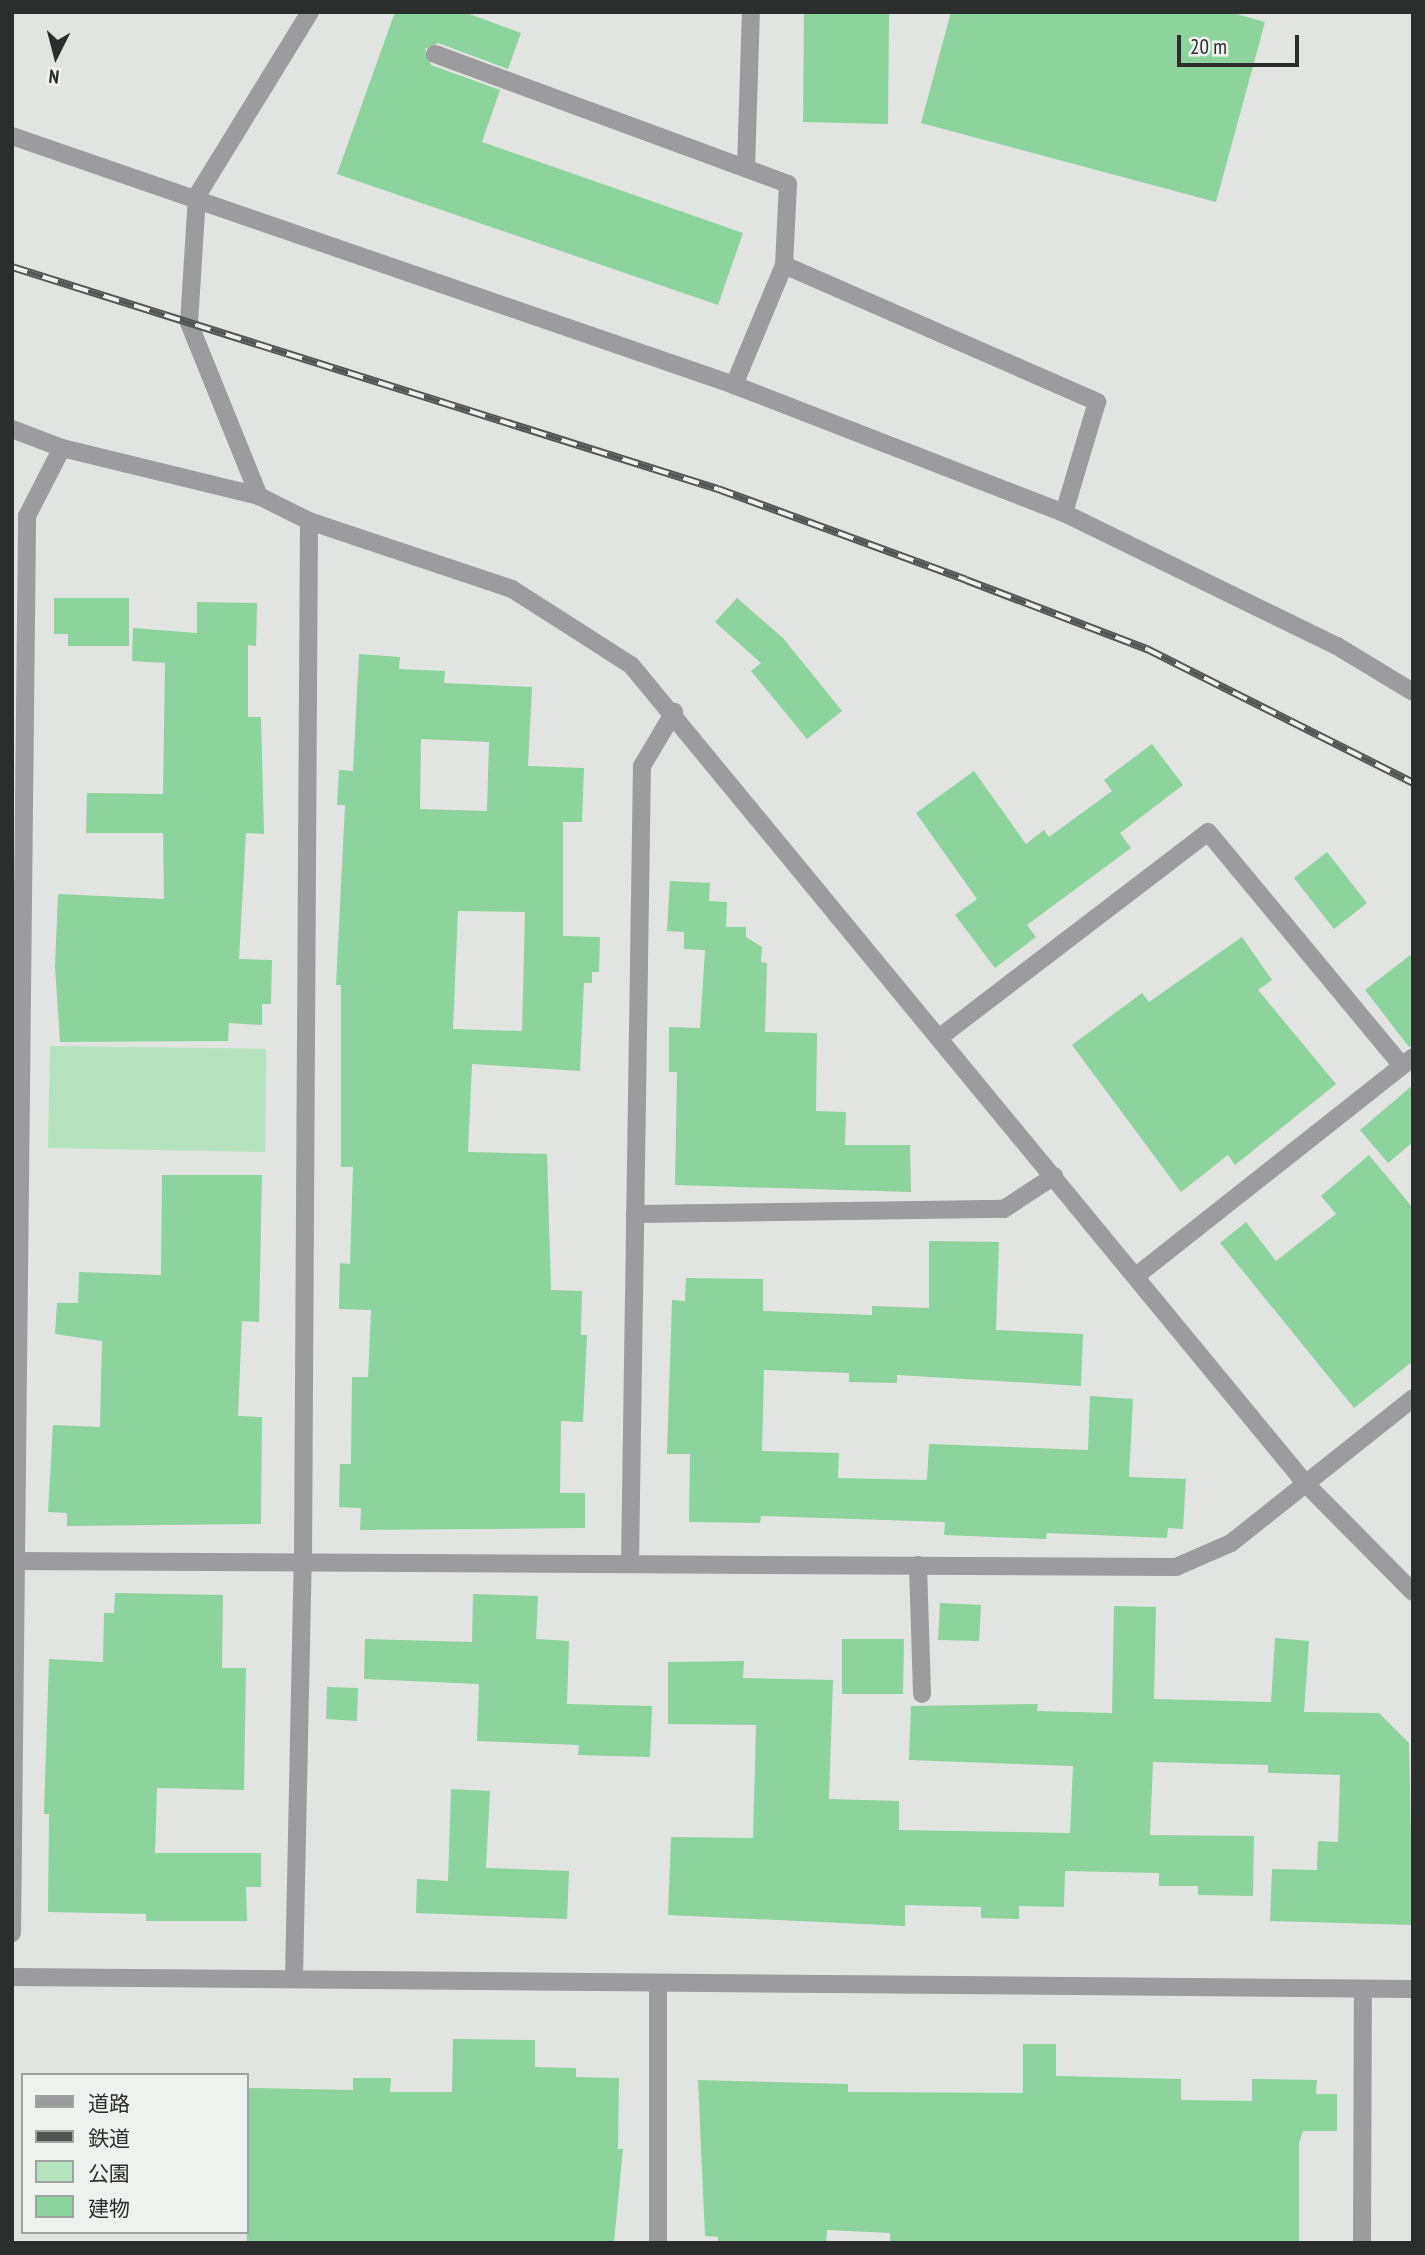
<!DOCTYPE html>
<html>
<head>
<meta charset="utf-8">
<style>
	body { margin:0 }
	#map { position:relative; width:1425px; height:2255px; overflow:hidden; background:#e1e4e1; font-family:"PT Sans Narrow","Noto Sans JP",sans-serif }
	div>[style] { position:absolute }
	.green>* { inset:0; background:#b5e3bf }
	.building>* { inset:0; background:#8cd39e }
	.minor>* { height:18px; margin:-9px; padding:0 9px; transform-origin:9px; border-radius:9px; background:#9c9b9d }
	.rail>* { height:8px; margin-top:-4px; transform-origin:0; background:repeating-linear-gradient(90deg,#eef2ef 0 16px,#535554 0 32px); box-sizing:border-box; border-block:2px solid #535554 }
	span { translate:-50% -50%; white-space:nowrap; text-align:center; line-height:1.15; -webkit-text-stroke:5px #eef2ef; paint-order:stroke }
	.frame { position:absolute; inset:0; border:14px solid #2c2e2d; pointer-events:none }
	.legend { position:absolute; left:21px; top:2073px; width:228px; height:161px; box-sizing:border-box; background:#eef2ef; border:2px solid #a0a4a1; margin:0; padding:9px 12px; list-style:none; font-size:21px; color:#2c2e2d }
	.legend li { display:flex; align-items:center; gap:14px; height:35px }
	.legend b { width:35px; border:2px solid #a0a4a1 }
	.north { position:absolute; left:21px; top:21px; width:70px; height:70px; -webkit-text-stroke:5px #eef2ef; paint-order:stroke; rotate:186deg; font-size:19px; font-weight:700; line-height:28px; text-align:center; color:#2c2e2d }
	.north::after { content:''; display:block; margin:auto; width:24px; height:32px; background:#2c2e2d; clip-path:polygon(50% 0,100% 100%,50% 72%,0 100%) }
	.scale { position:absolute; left:1177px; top:35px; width:122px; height:32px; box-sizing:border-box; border:4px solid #2c2e2d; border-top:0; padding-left:9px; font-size:21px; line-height:24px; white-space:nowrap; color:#2c2e2d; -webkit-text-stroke:5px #eef2ef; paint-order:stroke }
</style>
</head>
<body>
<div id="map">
	<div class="green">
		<i style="clip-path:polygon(50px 1046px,266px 1049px,265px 1152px,48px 1148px)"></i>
	</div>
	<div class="building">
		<i style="clip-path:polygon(395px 12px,464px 12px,521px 33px,508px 69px,438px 43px,425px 49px,431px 65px,500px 90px,482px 142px,743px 233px,718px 305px,337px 174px)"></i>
		<i style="clip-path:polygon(804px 12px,889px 12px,888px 124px,803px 122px)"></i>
		<i style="clip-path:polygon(951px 12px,1229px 12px,1265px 22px,1216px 202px,921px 123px)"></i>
		<i style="clip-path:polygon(54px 598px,129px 598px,129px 646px,68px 646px,68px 634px,54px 634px)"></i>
		<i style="clip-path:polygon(737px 598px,783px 638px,842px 711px,807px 739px,751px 671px,761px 663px,715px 622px)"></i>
		<i style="clip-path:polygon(197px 602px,257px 603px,256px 646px,248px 645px,248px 717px,261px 717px,264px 834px,246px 833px,239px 959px,272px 960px,271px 1004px,262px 1004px,262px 1025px,229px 1023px,228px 1041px,60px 1042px,55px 967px,58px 894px,164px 899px,163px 833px,86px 833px,87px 793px,163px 794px,165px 663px,132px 661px,133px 628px,197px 633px)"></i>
		<i style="clip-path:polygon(evenodd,359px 654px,400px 657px,399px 669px,445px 671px,444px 683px,532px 687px,528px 766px,584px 768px,582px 822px,563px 822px,563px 936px,600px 937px,599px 972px,592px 972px,592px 983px,584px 983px,580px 1071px,472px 1064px,468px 1152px,547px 1154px,551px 1290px,582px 1291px,581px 1335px,587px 1335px,583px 1422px,561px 1421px,560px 1493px,585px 1493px,585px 1528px,360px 1530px,361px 1508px,339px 1507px,340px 1464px,351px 1464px,352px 1377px,368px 1377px,371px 1310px,339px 1309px,340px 1263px,350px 1264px,353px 1167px,341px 1167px,341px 985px,336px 985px,345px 805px,337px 805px,339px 770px,353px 771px,359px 654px,421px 739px,489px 742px,487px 811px,420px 809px,421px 739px,359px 654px,458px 911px,525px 912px,522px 1031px,453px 1029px,458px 911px)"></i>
		<i style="clip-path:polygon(1152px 744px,1183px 785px,1120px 833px,1131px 848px,1027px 925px,1036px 937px,995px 968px,955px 915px,977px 899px,916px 813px,974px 771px,1026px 844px,1044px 830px,1049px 837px,1112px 791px,1104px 780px)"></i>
		<i style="clip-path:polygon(1327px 852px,1367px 903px,1334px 929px,1294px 878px)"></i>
		<i style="clip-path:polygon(670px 881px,710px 883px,709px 901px,727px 902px,726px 927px,746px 927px,746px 937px,762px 947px,761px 962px,767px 963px,765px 1032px,817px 1033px,816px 1111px,846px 1112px,845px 1145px,910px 1145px,911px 1192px,675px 1185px,677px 1072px,669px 1072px,669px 1027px,700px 1028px,705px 950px,684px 949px,684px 932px,667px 931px)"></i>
		<i style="clip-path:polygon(1242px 937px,1272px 980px,1258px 990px,1336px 1084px,1235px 1165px,1228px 1155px,1181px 1192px,1072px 1045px,1142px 993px,1149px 1002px)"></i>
		<i style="clip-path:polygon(1413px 953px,1413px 1046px,1409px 1047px,1365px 990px)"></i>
		<i style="clip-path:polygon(1413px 1085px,1413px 1142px,1388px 1163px,1360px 1130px)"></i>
		<i style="clip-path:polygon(1369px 1155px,1413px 1208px,1413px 1361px,1354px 1408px,1220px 1243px,1246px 1222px,1276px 1261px,1336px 1214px,1321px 1196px)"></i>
		<i style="clip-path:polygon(162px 1175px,262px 1175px,259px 1322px,242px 1321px,238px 1416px,262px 1417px,261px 1524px,67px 1526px,67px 1513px,48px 1512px,53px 1425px,100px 1427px,102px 1341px,55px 1334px,57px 1303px,78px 1303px,79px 1272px,161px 1275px)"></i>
		<i style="clip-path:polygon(929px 1241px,999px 1242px,996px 1330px,1083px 1334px,1081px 1386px,897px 1375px,897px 1383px,849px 1382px,849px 1373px,764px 1370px,762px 1451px,839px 1453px,838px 1478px,927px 1480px,929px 1444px,1088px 1450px,1090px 1396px,1133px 1399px,1129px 1477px,1186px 1479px,1183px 1529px,1168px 1528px,1167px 1538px,1047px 1533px,1046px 1539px,944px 1535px,945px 1522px,761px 1516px,760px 1523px,689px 1522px,690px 1454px,667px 1454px,672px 1300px,685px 1301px,686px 1278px,763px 1279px,763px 1311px,872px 1315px,872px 1306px,929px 1308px)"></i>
		<i style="clip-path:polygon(115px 1593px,223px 1595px,222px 1668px,246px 1668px,244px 1790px,157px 1788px,155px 1853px,261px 1853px,261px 1887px,246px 1887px,247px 1921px,146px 1921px,146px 1914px,48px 1912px,49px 1814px,44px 1814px,49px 1659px,103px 1662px,104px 1613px,114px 1613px)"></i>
		<i style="clip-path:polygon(473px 1594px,538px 1596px,536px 1639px,569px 1641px,567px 1704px,652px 1706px,650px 1757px,578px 1755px,579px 1745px,477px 1741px,479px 1684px,364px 1679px,365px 1639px,472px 1642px)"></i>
		<i style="clip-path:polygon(940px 1603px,981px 1605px,979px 1641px,938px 1640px)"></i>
		<i style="clip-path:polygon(1114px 1606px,1156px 1607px,1154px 1699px,1271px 1702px,1275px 1638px,1309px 1641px,1304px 1712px,1379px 1713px,1409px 1743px,1413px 1925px,1270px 1921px,1272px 1869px,1317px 1870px,1318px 1841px,1338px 1842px,1340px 1775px,1268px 1773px,1268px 1765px,1153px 1762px,1150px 1835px,1254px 1836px,1253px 1896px,1198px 1895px,1198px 1886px,1159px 1886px,1159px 1873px,1065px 1871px,1064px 1907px,1019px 1906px,1019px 1919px,981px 1918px,981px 1907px,905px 1905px,905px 1926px,668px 1915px,671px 1837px,753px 1838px,756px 1725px,668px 1724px,668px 1662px,744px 1661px,743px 1678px,833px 1680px,829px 1799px,899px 1801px,899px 1830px,1070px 1833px,1073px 1766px,909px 1760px,911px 1706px,1038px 1704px,1037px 1711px,1112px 1713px)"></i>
		<i style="clip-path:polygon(842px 1639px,904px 1639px,903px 1694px,842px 1694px)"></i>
		<i style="clip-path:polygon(327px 1687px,358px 1688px,357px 1721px,326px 1719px)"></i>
		<i style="clip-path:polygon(451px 1789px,490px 1791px,486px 1868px,569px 1871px,567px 1919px,416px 1913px,417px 1879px,448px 1881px)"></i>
		<i style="clip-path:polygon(453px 2039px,535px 2040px,535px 2067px,576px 2068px,576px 2077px,619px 2078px,618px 2149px,623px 2149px,614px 2242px,247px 2243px,248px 2088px,353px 2090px,353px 2078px,391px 2078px,390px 2092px,452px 2092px)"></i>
		<i style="clip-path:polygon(1023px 2044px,1056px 2044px,1056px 2076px,1181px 2079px,1181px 2100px,1252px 2101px,1252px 2079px,1317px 2080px,1316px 2094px,1337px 2094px,1337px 2131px,1303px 2131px,1299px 2143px,1299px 2243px,890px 2243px,890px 2233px,827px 2230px,826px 2243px,718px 2243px,718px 2237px,705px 2236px,698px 2080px,848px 2084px,848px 2092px,1023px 2093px)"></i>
	</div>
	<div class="minor">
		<i style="left:310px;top:12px;width:216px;rotate:121.6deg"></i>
		<i style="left:197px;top:196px;width:127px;rotate:93.6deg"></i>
		<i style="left:189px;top:323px;width:187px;rotate:68deg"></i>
		<i style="left:259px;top:496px;width:56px;rotate:26.6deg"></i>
		<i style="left:309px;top:521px;width:214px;rotate:18.5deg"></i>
		<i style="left:512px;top:589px;width:141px;rotate:32.6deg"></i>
		<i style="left:631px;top:665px;width:1061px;rotate:50.51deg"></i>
		<i style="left:1306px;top:1484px;width:152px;rotate:45.3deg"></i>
		<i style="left:435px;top:54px;width:376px;rotate:20.2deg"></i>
		<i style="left:788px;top:184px;width:81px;rotate:92.8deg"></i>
		<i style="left:784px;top:265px;width:130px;rotate:112.6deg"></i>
		<i style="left:12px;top:136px;width:764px;rotate:19.03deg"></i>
		<i style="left:734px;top:385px;width:354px;rotate:21.2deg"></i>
		<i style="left:1064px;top:513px;width:304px;rotate:26deg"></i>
		<i style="left:1337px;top:646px;width:89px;rotate:31.2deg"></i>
		<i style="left:746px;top:168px;width:156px;rotate:-88.2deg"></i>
		<i style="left:784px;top:265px;width:342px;rotate:23.6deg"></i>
		<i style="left:1097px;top:402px;width:116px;rotate:106.6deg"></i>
		<i style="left:12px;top:429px;width:53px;rotate:20.8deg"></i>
		<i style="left:62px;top:448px;width:203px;rotate:13.7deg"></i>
		<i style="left:940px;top:1037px;width:337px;rotate:-37.4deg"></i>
		<i style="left:1208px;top:832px;width:304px;rotate:50.3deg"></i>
		<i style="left:635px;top:1214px;width:369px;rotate:-0.8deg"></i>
		<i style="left:1004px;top:1209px;width:60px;rotate:-33.4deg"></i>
		<i style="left:1136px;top:1276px;width:353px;rotate:-38.3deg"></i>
		<i style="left:12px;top:1561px;width:1164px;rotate:0.3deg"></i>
		<i style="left:1176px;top:1567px;width:60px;rotate:-23.6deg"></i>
		<i style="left:1231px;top:1543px;width:233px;rotate:-38.5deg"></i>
		<i style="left:630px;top:1563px;width:797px;rotate:-89.14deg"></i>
		<i style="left:642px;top:766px;width:63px;rotate:-59.3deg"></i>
		<i style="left:918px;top:1565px;width:129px;rotate:88.2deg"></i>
		<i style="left:12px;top:1933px;width:1417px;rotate:-89.39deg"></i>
		<i style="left:27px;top:516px;width:76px;rotate:-62.8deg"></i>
		<i style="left:12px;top:1977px;width:1401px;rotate:0.49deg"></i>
		<i style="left:294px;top:1978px;width:419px;rotate:-88.8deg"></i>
		<i style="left:303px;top:1559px;width:1038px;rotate:-89.67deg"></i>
		<i style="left:658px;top:1984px;width:259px;rotate:90deg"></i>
		<i style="left:1362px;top:2243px;width:254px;rotate:-89.8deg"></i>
	</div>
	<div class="rail">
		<i style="left:12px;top:267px;width:740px;rotate:17.46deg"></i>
		<i style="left:718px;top:489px;width:264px;rotate:20.1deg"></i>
		<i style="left:966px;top:580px;width:194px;rotate:20.9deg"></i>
		<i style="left:1147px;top:649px;width:298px;rotate:26.7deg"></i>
	</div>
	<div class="frame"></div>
	<ul class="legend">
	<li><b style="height:9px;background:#9c9b9d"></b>道路</li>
	<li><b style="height:9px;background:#535554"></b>鉄道</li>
	<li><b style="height:19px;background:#b5e3bf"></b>公園</li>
	<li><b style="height:19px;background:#8cd39e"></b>建物</li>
	</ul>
	<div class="north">N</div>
	<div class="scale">20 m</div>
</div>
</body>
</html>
